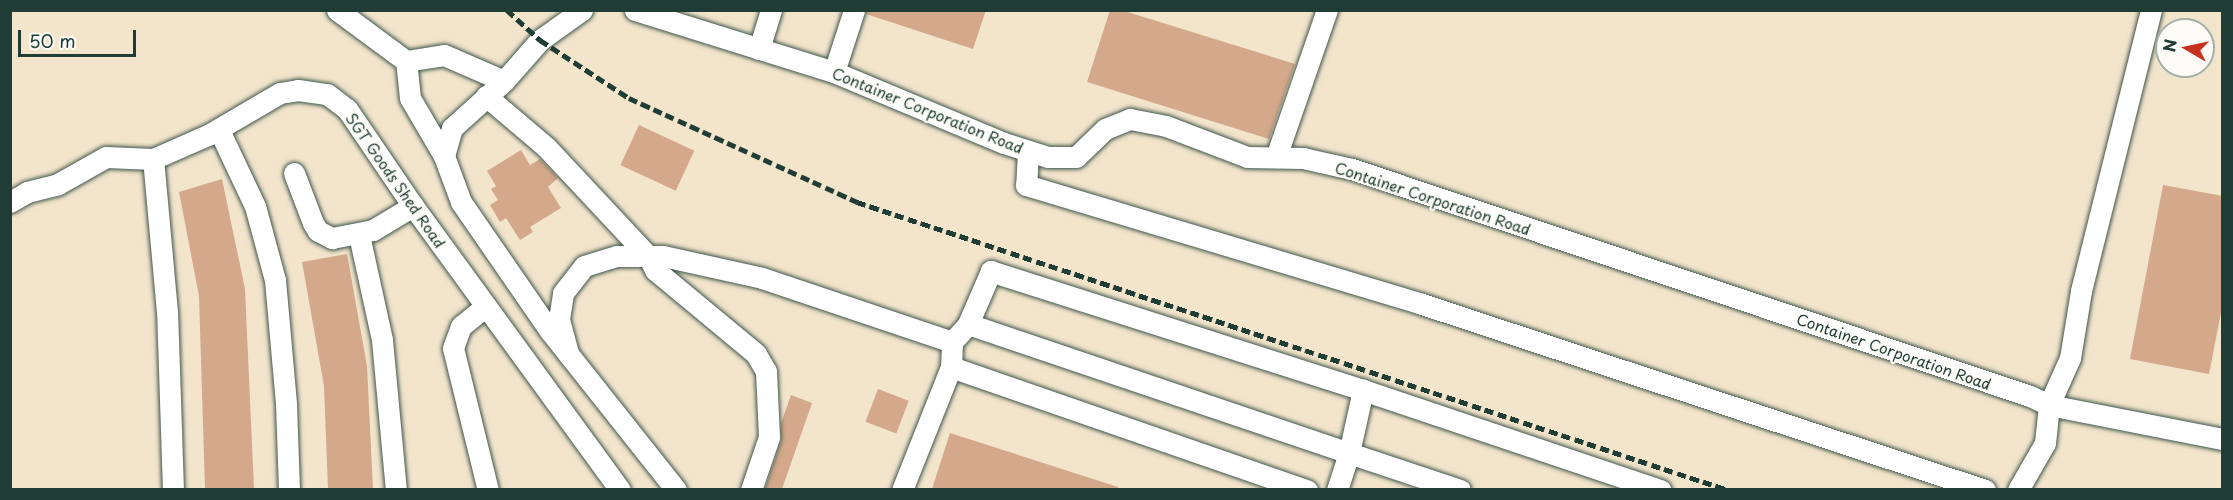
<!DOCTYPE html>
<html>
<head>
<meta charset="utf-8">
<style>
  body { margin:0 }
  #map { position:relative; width:2233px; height:500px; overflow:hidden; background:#f3e5cc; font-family:"Playpen Sans",sans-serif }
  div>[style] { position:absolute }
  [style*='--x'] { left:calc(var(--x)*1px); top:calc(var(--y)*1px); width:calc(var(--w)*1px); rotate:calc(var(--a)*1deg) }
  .building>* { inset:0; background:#d3a88b; transform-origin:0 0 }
  .roads { filter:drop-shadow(0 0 2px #3f564b) drop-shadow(0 0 2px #3f564b) }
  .minor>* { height:21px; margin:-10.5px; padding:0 10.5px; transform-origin:10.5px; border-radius:10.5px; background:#fff }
  .rail>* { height:4.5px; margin-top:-2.25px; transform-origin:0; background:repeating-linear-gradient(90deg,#1f3d34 0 9px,transparent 0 13.5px) }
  span { translate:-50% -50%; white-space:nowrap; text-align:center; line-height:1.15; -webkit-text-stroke:4.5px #fdfcf7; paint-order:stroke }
  .street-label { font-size:15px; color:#1f3d34 }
  .frame { position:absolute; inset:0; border:12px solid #1f3d34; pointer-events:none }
  .north { position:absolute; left:2155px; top:18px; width:60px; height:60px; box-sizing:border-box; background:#fdfcf7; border:2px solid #a4b0a9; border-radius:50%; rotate:279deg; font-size:16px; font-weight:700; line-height:24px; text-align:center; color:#1f3d34 }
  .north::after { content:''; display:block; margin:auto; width:21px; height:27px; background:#c8321e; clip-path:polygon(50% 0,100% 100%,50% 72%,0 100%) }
  .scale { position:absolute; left:18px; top:30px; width:118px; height:27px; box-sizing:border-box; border:3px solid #1f3d34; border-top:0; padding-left:8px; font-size:18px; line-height:21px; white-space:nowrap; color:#1f3d34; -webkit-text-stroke:4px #fdfcf7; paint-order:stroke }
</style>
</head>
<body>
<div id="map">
  <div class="building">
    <i style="clip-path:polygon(866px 10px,986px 10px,973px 49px,866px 14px)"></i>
    <i style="clip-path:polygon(1110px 10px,1121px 10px,1295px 64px,1269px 139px,1087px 82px)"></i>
    <i style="left:639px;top:125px;width:61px;height:44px;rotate:25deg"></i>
    <i style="clip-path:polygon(521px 150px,530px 165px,540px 159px,558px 178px,548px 187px,561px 208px,530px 227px,533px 232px,520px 240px,506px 218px,500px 222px,490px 205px,498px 200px,491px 189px,496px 186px,487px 171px)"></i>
    <i style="clip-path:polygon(222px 179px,245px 289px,254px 489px,205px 489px,199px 296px,179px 192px)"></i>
    <i style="clip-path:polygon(2163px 185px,2223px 196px,2223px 302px,2209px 374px,2130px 359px)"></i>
    <i style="clip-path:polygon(347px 254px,367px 366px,373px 489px,328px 489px,324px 386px,302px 262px)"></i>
    <i style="left:878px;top:389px;width:33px;height:35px;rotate:21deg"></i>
    <i style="clip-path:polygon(791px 395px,812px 403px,782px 489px,765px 489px,781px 441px,781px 423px)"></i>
    <i style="clip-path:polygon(950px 433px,1118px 487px,1118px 489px,932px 489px)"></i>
  </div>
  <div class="roads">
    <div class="minor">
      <i style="--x:337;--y:10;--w:86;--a:36.5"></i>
      <i style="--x:582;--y:10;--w:52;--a:144.5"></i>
      <i style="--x:540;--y:40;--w:55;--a:131.3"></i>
      <i style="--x:504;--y:81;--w:70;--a:137.9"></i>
      <i style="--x:452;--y:128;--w:29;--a:106"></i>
      <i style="--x:444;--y:156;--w:49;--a:69.7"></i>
      <i style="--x:461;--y:202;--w:157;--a:55.4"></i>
      <i style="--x:550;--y:331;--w:203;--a:51.6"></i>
      <i style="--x:635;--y:10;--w:208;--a:17.3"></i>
      <i style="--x:834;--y:72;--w:184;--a:22.7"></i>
      <i style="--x:1004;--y:143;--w:46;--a:17.7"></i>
      <i style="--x:1048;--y:157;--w:28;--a:0"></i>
      <i style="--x:1076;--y:157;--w:40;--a:-44"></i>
      <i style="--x:1105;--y:129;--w:27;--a:-22"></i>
      <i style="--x:1130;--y:119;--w:37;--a:11"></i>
      <i style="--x:1166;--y:126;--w:87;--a:20.9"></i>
      <i style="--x:1247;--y:157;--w:56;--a:1"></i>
      <i style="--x:1303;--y:158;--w:50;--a:12.7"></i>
      <i style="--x:1352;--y:169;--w:715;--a:18.51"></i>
      <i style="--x:2030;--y:396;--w:21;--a:25"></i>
      <i style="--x:2049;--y:405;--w:38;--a:96"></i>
      <i style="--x:2045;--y:443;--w:54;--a:119.9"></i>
      <i style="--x:2151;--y:10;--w:290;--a:104"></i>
      <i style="--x:2081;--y:291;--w:68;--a:99.3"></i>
      <i style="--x:2070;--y:358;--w:51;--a:114.1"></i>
      <i style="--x:2049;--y:405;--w:176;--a:11.1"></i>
      <i style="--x:759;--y:49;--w:41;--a:-72.9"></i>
      <i style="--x:834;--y:72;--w:65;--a:-72.1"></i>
      <i style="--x:486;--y:96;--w:80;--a:40.4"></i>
      <i style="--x:547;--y:148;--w:148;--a:46.9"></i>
      <i style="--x:648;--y:256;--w:16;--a:63"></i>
      <i style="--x:655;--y:270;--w:131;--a:39.7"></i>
      <i style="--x:756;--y:354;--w:20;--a:60"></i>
      <i style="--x:766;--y:371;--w:66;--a:87.4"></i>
      <i style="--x:769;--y:437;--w:56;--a:108.8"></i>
      <i style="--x:219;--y:130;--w:84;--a:64.7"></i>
      <i style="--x:255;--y:206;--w:77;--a:74.9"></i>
      <i style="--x:275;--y:280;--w:124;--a:84.9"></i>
      <i style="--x:286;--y:404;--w:86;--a:88"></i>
      <i style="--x:1028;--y:151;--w:34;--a:93"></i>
      <i style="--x:1026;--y:185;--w:413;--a:16.7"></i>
      <i style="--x:1422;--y:304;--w:593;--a:18.28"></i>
      <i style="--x:444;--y:156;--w:67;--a:-120.4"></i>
      <i style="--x:410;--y:98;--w:37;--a:-96"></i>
      <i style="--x:406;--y:61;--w:38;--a:-9"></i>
      <i style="--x:444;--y:55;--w:65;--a:23.4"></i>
      <i style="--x:1276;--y:157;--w:156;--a:-70.9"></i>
      <i style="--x:294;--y:173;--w:53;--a:69.2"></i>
      <i style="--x:313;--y:223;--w:9;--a:58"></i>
      <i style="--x:318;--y:231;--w:16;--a:27"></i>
      <i style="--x:332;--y:238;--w:42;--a:-11"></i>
      <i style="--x:373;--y:230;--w:47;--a:-31"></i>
      <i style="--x:10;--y:202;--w:20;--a:-30"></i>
      <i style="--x:27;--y:192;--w:32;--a:-14"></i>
      <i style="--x:58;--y:184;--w:55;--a:-29.4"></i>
      <i style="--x:106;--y:157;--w:47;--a:2.4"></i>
      <i style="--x:359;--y:235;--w:107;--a:77.6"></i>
      <i style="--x:382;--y:340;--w:151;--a:84.7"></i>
      <i style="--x:486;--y:306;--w:32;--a:141"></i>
      <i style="--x:461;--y:326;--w:23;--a:110"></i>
      <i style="--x:453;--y:348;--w:146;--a:76.2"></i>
      <i style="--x:952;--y:342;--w:24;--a:-48"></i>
      <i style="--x:968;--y:324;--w:402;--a:18.7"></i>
      <i style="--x:1349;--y:453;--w:65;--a:-77.5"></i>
      <i style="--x:1363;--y:390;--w:391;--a:-162.3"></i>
      <i style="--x:991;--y:271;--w:58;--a:113.5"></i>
      <i style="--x:568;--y:353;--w:35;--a:-105"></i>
      <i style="--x:559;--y:319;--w:26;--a:-81"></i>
      <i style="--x:563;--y:293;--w:34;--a:-52"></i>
      <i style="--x:584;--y:266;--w:34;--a:-17"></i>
      <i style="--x:617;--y:256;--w:46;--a:0"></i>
      <i style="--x:663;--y:256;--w:101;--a:12.5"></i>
      <i style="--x:762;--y:278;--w:200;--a:18.6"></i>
      <i style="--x:952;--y:342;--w:25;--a:92"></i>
      <i style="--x:951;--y:367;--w:132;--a:111.7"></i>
      <i style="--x:951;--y:367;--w:377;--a:19.1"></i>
      <i style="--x:1363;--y:390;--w:314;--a:18.6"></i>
      <i style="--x:173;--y:490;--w:178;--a:-91.9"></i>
      <i style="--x:167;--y:312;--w:154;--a:-95.2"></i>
      <i style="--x:153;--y:159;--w:60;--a:-23.6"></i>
      <i style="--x:208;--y:135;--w:83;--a:-30.3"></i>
      <i style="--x:280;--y:93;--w:18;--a:-9"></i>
      <i style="--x:298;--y:90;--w:29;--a:8"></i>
      <i style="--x:327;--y:94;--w:25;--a:37"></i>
      <i style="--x:347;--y:109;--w:117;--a:55.8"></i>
      <i style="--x:413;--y:206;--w:351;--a:53.9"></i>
      <i style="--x:1337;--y:490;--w:39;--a:-72"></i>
      <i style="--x:1349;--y:453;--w:117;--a:18.4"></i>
    </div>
  </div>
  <div class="rail">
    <i style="--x:507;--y:10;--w:45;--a:42.3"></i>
    <i style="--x:540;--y:40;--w:106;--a:33.1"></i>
    <i style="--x:629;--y:98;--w:251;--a:24.5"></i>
    <i style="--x:857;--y:202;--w:917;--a:18.3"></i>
  </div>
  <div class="street-label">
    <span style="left:928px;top:110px;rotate:22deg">Container Corporation Road</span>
    <span style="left:396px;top:180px;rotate:55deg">SGT Goods Shed Road</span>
    <span style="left:1433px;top:198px;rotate:18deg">Container Corporation Road</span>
    <span style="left:1894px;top:351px;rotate:19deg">Container Corporation Road</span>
  </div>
  <div class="frame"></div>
  <div class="north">N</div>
  <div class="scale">50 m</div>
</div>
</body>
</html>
